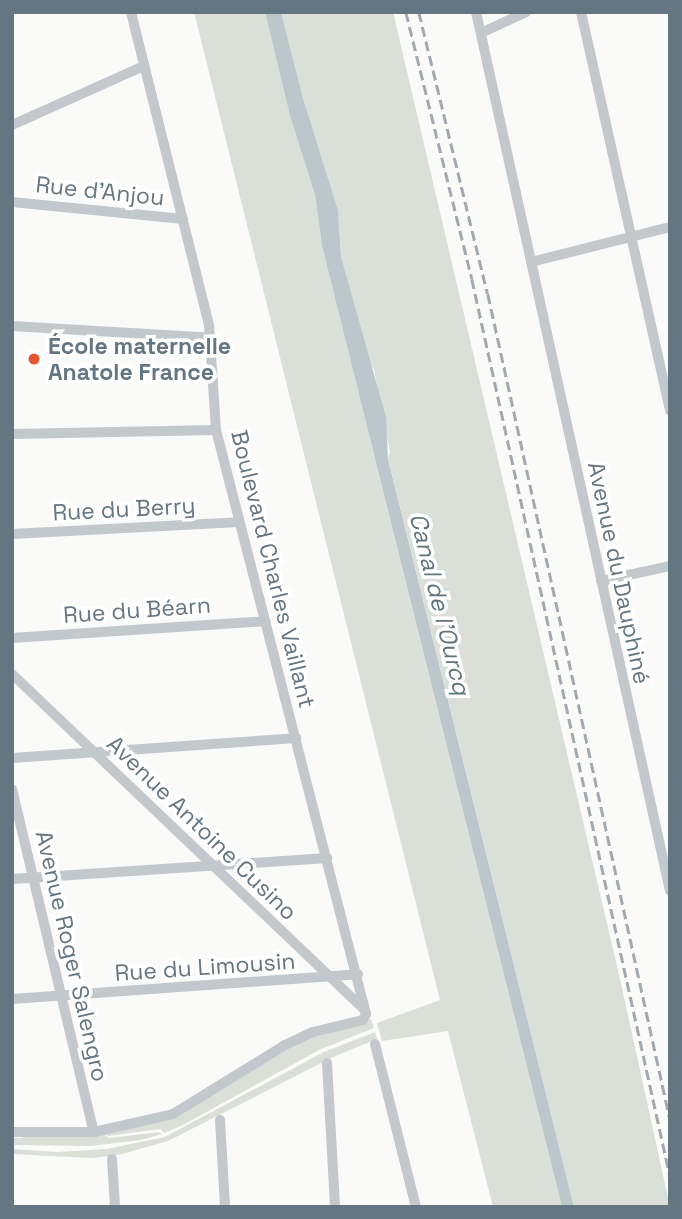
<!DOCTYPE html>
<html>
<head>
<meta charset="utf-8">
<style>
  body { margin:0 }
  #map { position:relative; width:682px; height:1219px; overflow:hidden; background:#fafaf8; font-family:"Space Grotesk",sans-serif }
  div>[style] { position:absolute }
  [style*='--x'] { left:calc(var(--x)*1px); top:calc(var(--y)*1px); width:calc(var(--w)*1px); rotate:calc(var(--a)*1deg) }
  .green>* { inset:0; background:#dadfd7 }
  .water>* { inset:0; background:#bbc7cb }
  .minor>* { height:10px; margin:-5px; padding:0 5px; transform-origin:5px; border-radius:5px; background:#c3c8cc }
  .rail>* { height:2.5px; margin-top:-1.25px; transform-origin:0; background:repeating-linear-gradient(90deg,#a2aab0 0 10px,transparent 0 15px) }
  .dots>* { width:19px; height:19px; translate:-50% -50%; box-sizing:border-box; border:4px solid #fff; border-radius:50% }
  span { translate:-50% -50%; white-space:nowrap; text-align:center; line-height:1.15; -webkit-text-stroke:7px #fff; paint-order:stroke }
  .street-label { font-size:23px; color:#657683 }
  .poi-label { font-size:23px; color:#657683; font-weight:700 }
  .left { translate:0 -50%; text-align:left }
  .water-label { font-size:24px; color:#60757c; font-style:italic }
  .frame { position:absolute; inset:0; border:14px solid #657683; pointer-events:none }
</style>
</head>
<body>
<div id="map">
  <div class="green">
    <i style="clip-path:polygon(194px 12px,265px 12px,290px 116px,315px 195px,322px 246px,562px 1207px,493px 1207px,448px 1031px,382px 1041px,377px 1023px,440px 1000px)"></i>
    <i style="clip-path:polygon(281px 12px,393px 12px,620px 979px,670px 1207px,574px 1207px,388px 458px,390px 452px,374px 369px,368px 360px,341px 257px,338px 210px,303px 98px)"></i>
    <i style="clip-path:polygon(371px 1019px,374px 1028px,321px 1049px,181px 1126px,164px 1133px,160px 1129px,108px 1136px,105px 1133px,177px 1117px,289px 1048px,314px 1036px)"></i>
    <i style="clip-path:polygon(375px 1032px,377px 1039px,333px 1057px,168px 1141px,118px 1155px,92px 1158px,12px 1154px,12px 1149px,57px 1152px,107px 1149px,165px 1137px,324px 1052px)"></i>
    <i style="clip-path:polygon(160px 1132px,162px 1134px,141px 1140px,90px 1146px,12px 1145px,12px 1138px,23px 1138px,23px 1135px,102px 1133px,109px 1138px)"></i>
  </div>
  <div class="water">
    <i style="clip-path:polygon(265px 12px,281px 12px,303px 98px,338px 210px,341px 257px,386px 417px,388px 459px,574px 1207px,562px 1207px,322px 246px,315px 195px,290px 116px)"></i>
  </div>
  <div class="minor">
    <i style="--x:476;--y:12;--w:900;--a:77.55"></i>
    <i style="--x:581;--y:12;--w:409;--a:77.4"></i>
    <i style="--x:481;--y:33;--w:50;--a:-25"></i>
    <i style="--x:12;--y:125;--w:145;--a:-24.1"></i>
    <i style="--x:12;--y:202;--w:172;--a:5.7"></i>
    <i style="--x:531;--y:262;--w:143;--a:-14.1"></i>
    <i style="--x:12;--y:326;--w:200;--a:3.4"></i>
    <i style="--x:12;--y:434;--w:204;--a:-1.1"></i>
    <i style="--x:12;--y:534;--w:227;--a:-3"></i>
    <i style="--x:601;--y:581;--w:71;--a:-12.3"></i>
    <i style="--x:12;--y:638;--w:254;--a:-3.8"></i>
    <i style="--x:12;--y:674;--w:487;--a:43.6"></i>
    <i style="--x:12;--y:758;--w:285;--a:-4"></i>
    <i style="--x:12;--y:789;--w:353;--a:76.6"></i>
    <i style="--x:12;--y:879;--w:316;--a:-3.8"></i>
    <i style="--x:12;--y:999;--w:347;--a:-4.1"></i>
    <i style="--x:375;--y:1044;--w:168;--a:75.9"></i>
    <i style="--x:327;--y:1063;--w:144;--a:86.8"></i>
    <i style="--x:220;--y:1120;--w:87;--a:86.7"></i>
    <i style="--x:12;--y:1132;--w:82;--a:0"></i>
    <i style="--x:94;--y:1132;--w:81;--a:-12.8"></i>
    <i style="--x:173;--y:1114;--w:132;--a:-31.6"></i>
    <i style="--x:285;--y:1045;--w:31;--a:-25"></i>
    <i style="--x:313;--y:1032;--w:51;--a:-13.5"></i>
    <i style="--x:363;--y:1020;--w:7;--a:-63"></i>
    <i style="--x:366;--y:1014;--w:603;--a:-104.4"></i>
    <i style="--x:216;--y:430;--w:105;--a:-93.8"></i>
    <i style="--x:209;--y:325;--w:323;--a:-104"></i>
    <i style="--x:112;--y:1159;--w:48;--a:86.4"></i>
  </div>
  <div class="rail">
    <i style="--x:406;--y:12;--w:275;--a:76.1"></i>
    <i style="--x:472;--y:279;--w:919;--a:77.55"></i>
    <i style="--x:419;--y:12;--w:290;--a:76.3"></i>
    <i style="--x:488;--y:294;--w:845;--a:77.56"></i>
  </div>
  <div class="dots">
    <i style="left:34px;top:359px;background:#e4572e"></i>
  </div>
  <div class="street-label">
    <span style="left:100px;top:191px;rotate:6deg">Rue d'Anjou</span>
    <span style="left:124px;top:509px;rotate:-3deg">Rue du Berry</span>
    <span style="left:273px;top:569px;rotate:76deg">Boulevard Charles Vaillant</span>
    <span style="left:619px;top:573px;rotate:78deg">Avenue du Dauphiné</span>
    <span style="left:137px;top:610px;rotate:-4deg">Rue du Béarn</span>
    <span style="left:202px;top:828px;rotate:44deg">Avenue Antoine Cusino</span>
    <span style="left:72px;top:956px;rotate:77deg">Avenue Roger Salengro</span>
    <span style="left:205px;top:967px;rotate:-4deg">Rue du Limousin</span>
  </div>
  <div class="poi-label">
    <span class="left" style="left:48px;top:359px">École maternelle<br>Anatole France</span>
  </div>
  <div class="water-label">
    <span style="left:440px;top:604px;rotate:76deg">Canal de l'Ourcq</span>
  </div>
  <div class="frame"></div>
</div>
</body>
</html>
